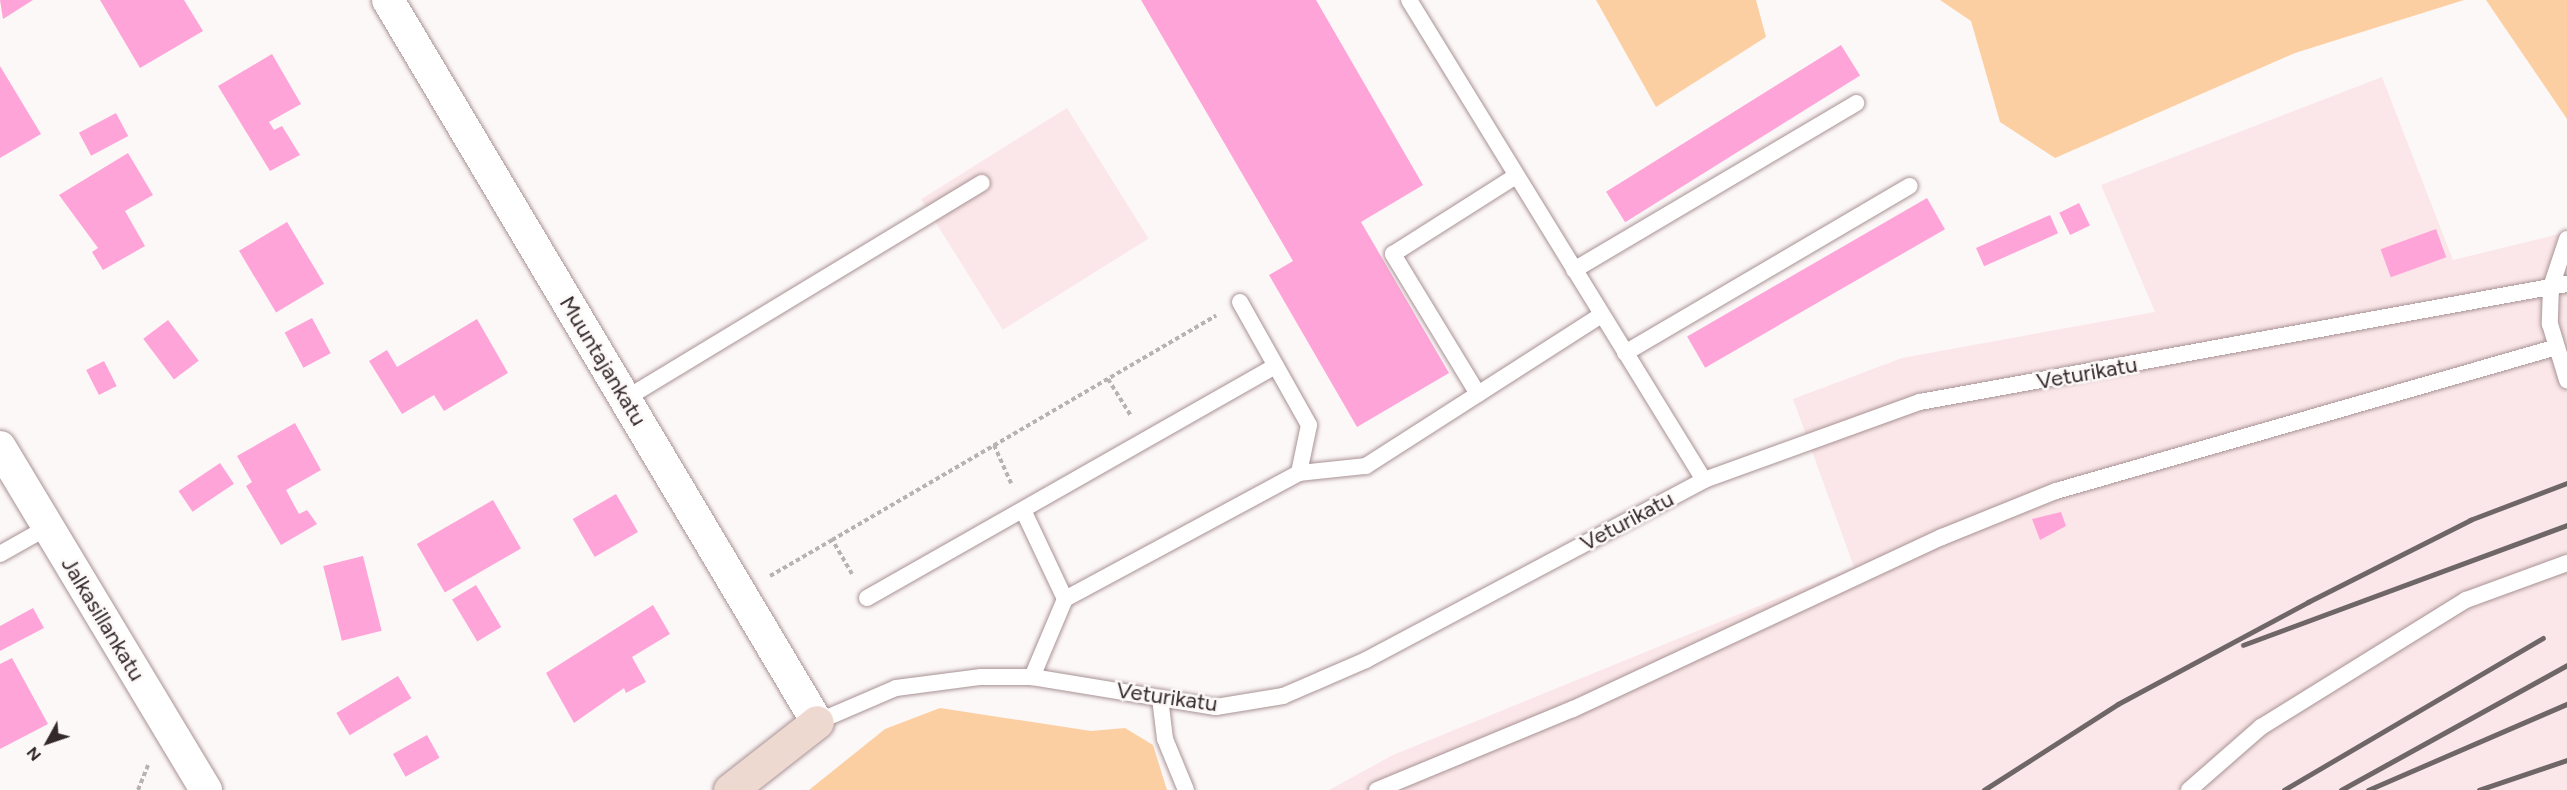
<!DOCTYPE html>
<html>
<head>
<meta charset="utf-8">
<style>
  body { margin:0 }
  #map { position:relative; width:2567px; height:790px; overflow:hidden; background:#fdf8f8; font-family:Figtree,sans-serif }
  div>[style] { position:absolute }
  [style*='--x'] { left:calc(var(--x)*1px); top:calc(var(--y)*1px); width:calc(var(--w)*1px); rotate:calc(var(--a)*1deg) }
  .built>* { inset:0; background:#fbe7e9; transform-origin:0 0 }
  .green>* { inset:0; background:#fccfa2 }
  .building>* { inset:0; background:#fea4d8; transform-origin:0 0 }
  .path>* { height:4px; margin-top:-2px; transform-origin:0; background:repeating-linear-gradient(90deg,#b9b2b3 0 4.5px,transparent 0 7.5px) }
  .roads { filter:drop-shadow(0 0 2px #a89294) drop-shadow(0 0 2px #a89294) }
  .lane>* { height:16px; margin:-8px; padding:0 8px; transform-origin:8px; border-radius:8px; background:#fff }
  .street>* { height:32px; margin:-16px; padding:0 16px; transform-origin:16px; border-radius:16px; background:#fff }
  .secondary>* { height:33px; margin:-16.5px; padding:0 16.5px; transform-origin:16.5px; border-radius:16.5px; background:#eed9d1 }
  .rail>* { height:4.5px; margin:-2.25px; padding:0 2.25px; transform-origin:2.25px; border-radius:2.25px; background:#6f6667 }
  span { translate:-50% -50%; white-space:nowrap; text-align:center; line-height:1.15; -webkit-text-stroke:5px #fdf8f8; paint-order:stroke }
  .street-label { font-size:22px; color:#33292a }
  .north { position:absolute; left:18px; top:712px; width:60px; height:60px; -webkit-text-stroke:4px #fdf8f8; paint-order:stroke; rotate:230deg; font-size:16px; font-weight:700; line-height:24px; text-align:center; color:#33292a }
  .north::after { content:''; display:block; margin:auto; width:21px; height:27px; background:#33292a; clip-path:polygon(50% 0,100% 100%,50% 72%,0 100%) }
</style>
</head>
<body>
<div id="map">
  <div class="built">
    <i style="clip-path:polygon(2382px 77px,2453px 260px,2567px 232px,2567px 790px,1329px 790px,1393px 755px,1854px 567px,1793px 399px,1902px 358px,2155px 312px,2101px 185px)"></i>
    <i style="left:1067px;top:108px;width:154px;height:172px;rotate:58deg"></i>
  </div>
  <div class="green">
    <i style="clip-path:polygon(1596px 0,1756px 0,1766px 37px,1656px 107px)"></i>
    <i style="clip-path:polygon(1940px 0,2464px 0,2295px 53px,2055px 158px,2000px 122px,1971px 21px)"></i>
    <i style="clip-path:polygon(2486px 0,2567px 0,2567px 119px)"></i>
    <i style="clip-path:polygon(940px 708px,1091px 731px,1125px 728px,1153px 745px,1167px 790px,809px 790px,885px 729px)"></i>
  </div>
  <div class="building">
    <i style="clip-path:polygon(0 0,33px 0,3px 19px)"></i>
    <i style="clip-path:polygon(100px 0,184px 0,203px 31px,140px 68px)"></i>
    <i style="clip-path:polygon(1141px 0,1316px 0,1423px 185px,1361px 222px,1449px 373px,1357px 427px,1269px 275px,1293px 261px)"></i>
    <i style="left:1841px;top:45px;width:36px;height:277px;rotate:58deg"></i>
    <i style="clip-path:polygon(272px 54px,301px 104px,269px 122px,274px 130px,282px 126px,300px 155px,270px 171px,218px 86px)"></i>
    <i style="clip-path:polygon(0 66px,41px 134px,0 158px)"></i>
    <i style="left:116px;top:113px;width:26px;height:42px;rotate:62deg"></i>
    <i style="clip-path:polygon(128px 153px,153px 195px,125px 211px,145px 246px,103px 270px,92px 252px,98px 248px,59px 195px)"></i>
    <i style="left:1927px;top:198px;width:36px;height:277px;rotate:60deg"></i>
    <i style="left:2079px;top:203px;width:25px;height:22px;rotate:64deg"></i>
    <i style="left:2050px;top:215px;width:20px;height:81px;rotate:66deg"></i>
    <i style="left:287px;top:222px;width:72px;height:56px;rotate:59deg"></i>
    <i style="left:2436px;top:229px;width:30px;height:59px;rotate:70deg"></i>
    <i style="left:312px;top:318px;width:40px;height:31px;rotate:62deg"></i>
    <i style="clip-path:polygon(477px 319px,508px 373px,444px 411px,434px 395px,402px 414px,369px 361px,387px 350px,397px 367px)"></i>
    <i style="left:168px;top:320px;width:51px;height:31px;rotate:53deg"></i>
    <i style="left:104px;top:361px;width:28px;height:20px;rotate:63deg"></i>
    <i style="clip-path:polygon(295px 423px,321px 470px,286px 490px,299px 514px,307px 510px,317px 524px,281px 545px,246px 486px,252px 482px,237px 456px)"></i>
    <i style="left:220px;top:463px;width:25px;height:50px;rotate:56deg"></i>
    <i style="left:616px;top:494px;width:44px;height:50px;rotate:60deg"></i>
    <i style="left:493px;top:500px;width:56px;height:88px;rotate:60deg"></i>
    <i style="clip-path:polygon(2061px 512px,2066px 526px,2040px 540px,2032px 519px)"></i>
    <i style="left:363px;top:556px;width:77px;height:41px;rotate:76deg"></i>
    <i style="left:476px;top:585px;width:49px;height:28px;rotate:59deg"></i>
    <i style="clip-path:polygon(653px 605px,670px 634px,632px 657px,646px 682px,626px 693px,624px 688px,574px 723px,546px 673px)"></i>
    <i style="clip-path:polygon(33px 608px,44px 628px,0 651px,0 626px)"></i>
    <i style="clip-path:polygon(12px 658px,48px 724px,0 749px,0 664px)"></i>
    <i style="left:398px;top:676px;width:26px;height:72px;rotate:59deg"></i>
    <i style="left:427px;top:735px;width:26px;height:39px;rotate:61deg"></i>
  </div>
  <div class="path">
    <i style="--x:1108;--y:379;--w:44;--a:58.1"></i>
    <i style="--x:994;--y:445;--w:42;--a:65.9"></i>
    <i style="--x:852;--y:574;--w:39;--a:-120"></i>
    <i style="--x:832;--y:540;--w:445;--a:-30.3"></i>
    <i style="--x:770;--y:576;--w:72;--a:-30.1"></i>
    <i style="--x:138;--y:790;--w:27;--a:-68"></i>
  </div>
  <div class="roads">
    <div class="lane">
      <i style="--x:1409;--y:0;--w:563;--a:58.43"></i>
      <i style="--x:2567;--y:239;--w:51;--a:108.4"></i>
      <i style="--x:2551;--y:287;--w:37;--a:92"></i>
      <i style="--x:2550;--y:324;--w:59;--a:73.1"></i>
      <i style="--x:1574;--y:270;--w:328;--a:-30.6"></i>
      <i style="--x:1240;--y:302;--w:141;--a:60.7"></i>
      <i style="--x:1309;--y:425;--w:49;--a:101.8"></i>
      <i style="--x:1625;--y:353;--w:330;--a:-30.4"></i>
      <i style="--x:1478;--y:394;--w:164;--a:-121.3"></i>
      <i style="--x:1393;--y:254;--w:146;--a:-32.4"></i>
      <i style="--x:625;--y:399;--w:417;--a:-31.2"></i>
      <i style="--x:1023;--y:510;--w:98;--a:64.7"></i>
      <i style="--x:1065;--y:599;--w:85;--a:112.9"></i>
      <i style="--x:0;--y:554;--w:55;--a:-29.4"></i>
      <i style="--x:867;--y:598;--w:470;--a:-29.6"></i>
      <i style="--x:1065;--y:599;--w:266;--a:-28.3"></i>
      <i style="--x:1299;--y:473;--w:67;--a:-6"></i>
      <i style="--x:1366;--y:466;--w:279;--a:-32.7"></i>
      <i style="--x:1160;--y:698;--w:41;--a:83"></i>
      <i style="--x:1165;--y:739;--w:55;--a:67.6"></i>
      <i style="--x:817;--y:722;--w:86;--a:-23.3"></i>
      <i style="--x:896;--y:688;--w:86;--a:-7.4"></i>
      <i style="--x:981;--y:677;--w:51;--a:0"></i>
      <i style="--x:1032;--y:677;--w:186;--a:9.3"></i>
      <i style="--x:1216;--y:707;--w:68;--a:-9.3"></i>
      <i style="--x:1283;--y:696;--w:90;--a:-23.4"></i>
      <i style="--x:1366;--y:660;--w:383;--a:-28"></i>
      <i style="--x:1704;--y:480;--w:230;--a:-19.9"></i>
      <i style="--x:1920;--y:402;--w:658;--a:-10.34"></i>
      <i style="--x:1377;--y:790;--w:212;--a:-22.5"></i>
      <i style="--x:1573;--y:709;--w:407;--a:-25"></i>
      <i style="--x:1942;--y:537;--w:123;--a:-22"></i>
      <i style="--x:2056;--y:491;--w:521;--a:-16.04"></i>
      <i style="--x:2189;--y:790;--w:96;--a:-41.2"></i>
      <i style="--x:2261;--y:727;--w:241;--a:-31.8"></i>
      <i style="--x:2466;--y:600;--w:108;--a:-20.1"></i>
    </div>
    <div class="street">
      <i style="--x:388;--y:0;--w:840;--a:59.28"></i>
      <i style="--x:0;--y:447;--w:400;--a:59"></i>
    </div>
    <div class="secondary">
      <i style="--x:730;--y:790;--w:110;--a:-38"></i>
    </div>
  </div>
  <div class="rail">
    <i style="--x:2243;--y:645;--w:346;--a:-20.3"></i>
    <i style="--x:1984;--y:790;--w:159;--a:-32.7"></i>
    <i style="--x:2118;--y:704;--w:216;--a:-28.2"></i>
    <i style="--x:2308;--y:602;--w:182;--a:-26.8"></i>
    <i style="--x:2470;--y:520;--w:104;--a:-20.9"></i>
    <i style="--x:2284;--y:790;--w:300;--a:-30.4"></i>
    <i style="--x:2341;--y:790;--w:258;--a:-28.9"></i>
    <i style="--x:2368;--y:790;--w:217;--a:-23.4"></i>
    <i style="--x:2479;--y:790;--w:93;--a:-18.8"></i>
  </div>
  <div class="street-label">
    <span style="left:603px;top:361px;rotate:59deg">Muuntajankatu</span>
    <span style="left:2087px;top:373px;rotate:-10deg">Veturikatu</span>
    <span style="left:1627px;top:521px;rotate:-28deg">Veturikatu</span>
    <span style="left:103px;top:619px;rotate:59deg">Jalkasillankatu</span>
    <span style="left:1167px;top:697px;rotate:8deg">Veturikatu</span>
  </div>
  <div class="north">N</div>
</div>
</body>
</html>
